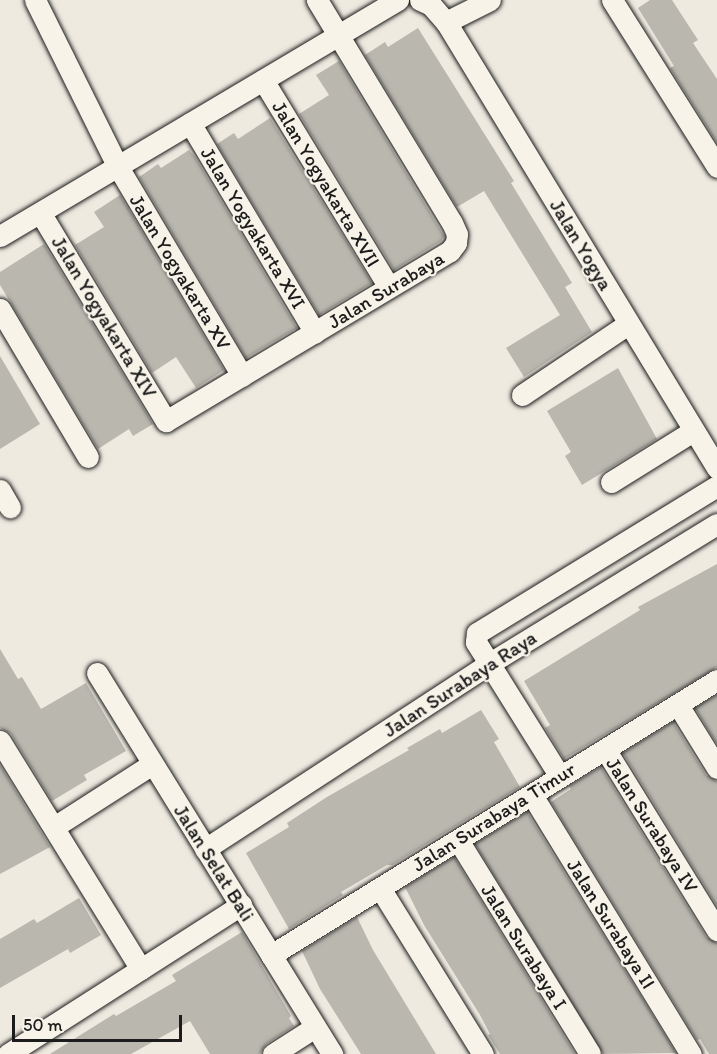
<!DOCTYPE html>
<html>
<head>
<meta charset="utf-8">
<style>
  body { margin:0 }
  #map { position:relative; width:717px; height:1054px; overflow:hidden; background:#eeeae0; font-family:Itim,sans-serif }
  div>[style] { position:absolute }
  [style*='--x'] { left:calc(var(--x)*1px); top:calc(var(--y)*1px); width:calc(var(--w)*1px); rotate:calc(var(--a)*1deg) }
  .building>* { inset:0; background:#bab7af }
  .roads { filter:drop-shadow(0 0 2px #1c1c1c) drop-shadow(0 0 2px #1c1c1c) }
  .street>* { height:21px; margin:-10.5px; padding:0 10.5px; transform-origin:10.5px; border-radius:10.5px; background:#f7f3e8 }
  span { translate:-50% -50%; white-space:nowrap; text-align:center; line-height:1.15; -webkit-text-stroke:4.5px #f7f3e8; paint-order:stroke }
  .street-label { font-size:20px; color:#1c1c1c }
  .scale { position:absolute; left:12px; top:1015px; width:170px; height:27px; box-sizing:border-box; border:3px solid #1c1c1c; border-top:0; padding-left:8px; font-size:18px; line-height:21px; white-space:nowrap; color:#1c1c1c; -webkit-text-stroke:4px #f7f3e8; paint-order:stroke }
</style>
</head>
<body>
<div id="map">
  <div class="building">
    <i style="clip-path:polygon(650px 0,672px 0,698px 40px,693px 43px,717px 79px,717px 143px,670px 68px,674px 66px,638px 8px)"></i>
    <i style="clip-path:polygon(418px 28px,514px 181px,511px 183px,572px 283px,565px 287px,592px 332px,524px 377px,506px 348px,560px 315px,484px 191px,457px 207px,365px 55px,385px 42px,388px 47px)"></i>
    <i style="clip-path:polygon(339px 61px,444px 236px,441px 241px,394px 270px,299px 114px,329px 95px,316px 75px)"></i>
    <i style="clip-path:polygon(270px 118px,372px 283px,319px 315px,217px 144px,234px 133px,238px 139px)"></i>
    <i style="clip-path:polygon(189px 150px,195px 157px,297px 328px,246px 358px,139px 177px,158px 164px,161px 168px)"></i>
    <i style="clip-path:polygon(120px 195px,224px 370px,196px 388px,176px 357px,152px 373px,75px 245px,104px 227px,94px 212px)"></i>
    <i style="clip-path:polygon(44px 244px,153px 424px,133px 436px,129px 429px,98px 449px,0 285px,0 272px)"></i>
    <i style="clip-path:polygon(0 356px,40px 424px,0 449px)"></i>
    <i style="clip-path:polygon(618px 368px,657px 439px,582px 485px,565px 456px,571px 452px,547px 411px)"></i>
    <i style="clip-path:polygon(717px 564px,717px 667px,564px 759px,545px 728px,550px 725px,524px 681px,640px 610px,638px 607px)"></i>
    <i style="clip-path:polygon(0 649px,18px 679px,22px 677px,41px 709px,86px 683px,126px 751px,84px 775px,87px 780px,52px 801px,11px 734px,0 728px)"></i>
    <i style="clip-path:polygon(717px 695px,717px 744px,695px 708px)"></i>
    <i style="clip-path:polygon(481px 710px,499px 739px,494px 742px,520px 787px,392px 865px,387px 865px,341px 892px,343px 895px,289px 929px,246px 853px,289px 827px,287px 823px,327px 797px,409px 750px,407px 748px,440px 729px,442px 733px)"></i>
    <i style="clip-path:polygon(673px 722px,706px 775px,717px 781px,717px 906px,623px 753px)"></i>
    <i style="clip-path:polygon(0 765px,50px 847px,0 874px)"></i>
    <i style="clip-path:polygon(601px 767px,706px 937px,717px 943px,717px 1054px,709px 1054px,700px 1039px,697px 1040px,551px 802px,571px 789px,569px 786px)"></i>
    <i style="clip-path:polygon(527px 812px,676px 1053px,603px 1054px,475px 844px)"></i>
    <i style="clip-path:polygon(454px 857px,575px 1054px,500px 1054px,488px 1035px,490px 1034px,480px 1015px,424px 925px,405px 887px)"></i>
    <i style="clip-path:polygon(79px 898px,101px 935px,70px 953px,68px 949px,0 988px,0 939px,34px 919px,37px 923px)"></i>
    <i style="clip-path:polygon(357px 917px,373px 950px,436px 1054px,361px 1054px,320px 989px,302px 951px)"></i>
    <i style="clip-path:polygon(242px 932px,291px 1016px,289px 1018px,294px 1026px,266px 1044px,260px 1054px,210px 1054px,190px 1021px,131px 1054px,50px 1054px,114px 1014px,116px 1016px,176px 981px,172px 975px)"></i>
  </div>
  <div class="roads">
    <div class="street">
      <i style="--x:35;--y:0;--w:186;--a:63.6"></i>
      <i style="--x:118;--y:167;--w:243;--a:59.3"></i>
      <i style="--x:420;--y:0;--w:12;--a:24"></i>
      <i style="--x:431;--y:5;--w:23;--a:49"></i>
      <i style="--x:446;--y:22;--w:522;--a:58.72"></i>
      <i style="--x:612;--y:0;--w:197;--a:57.8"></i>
      <i style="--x:446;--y:22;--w:49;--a:-26.6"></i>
      <i style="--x:263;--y:80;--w:242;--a:58.7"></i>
      <i style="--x:190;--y:123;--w:244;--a:59.2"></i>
      <i style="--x:41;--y:214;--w:242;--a:58.9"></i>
      <i style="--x:166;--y:421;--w:331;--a:-30.9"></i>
      <i style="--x:450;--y:251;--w:10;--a:-53"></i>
      <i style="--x:456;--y:243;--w:9;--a:-84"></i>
      <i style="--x:457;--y:234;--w:12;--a:-114"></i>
      <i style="--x:452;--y:223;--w:261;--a:-121.2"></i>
      <i style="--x:0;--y:236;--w:463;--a:-30.7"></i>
      <i style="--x:0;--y:309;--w:172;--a:59.3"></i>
      <i style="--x:522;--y:395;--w:128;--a:-33.8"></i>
      <i style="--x:611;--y:482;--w:97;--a:-31.9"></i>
      <i style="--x:0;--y:490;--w:20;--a:60"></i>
      <i style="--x:97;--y:673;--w:448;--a:58.3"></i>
      <i style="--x:678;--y:705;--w:74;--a:58.2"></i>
      <i style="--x:0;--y:741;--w:268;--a:58.3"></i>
      <i style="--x:605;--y:749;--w:213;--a:58.3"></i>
      <i style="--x:559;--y:775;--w:157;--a:-122"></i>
      <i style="--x:476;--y:642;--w:9;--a:-84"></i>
      <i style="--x:477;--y:633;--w:281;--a:-31.5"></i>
      <i style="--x:532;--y:795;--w:304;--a:58.5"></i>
      <i style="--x:54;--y:827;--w:117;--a:-32.7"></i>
      <i style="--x:458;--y:840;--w:251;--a:58.3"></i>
      <i style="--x:205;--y:849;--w:340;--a:-33.1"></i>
      <i style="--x:490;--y:663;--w:266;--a:-31.5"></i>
      <i style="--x:380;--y:888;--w:195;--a:58.2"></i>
      <i style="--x:271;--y:955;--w:524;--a:-31.66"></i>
      <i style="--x:8;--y:1054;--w:277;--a:-32.6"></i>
      <i style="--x:273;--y:1054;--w:50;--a:-32.7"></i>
    </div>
  </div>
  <div class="street-label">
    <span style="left:326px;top:184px;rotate:59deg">Jalan Yogyakarta XVII</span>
    <span style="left:253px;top:228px;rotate:59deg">Jalan Yogyakarta XVI</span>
    <span style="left:581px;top:245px;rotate:59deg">Jalan Yogya</span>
    <span style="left:180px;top:272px;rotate:59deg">Jalan Yogyakarta XV</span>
    <span style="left:386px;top:290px;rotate:-31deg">Jalan Surabaya</span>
    <span style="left:104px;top:317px;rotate:59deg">Jalan Yogyakarta XIV</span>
    <span style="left:460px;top:684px;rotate:-33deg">Jalan Surabaya Raya</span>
    <span style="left:494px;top:817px;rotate:-32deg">Jalan Surabaya Timur</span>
    <span style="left:652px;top:825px;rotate:58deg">Jalan Surabaya IV</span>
    <span style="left:214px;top:863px;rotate:58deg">Jalan Selat Bali</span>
    <span style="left:611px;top:924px;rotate:58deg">Jalan Surabaya II</span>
    <span style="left:524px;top:947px;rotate:58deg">Jalan Surabaya I</span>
  </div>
  <div class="scale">50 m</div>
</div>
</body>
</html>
